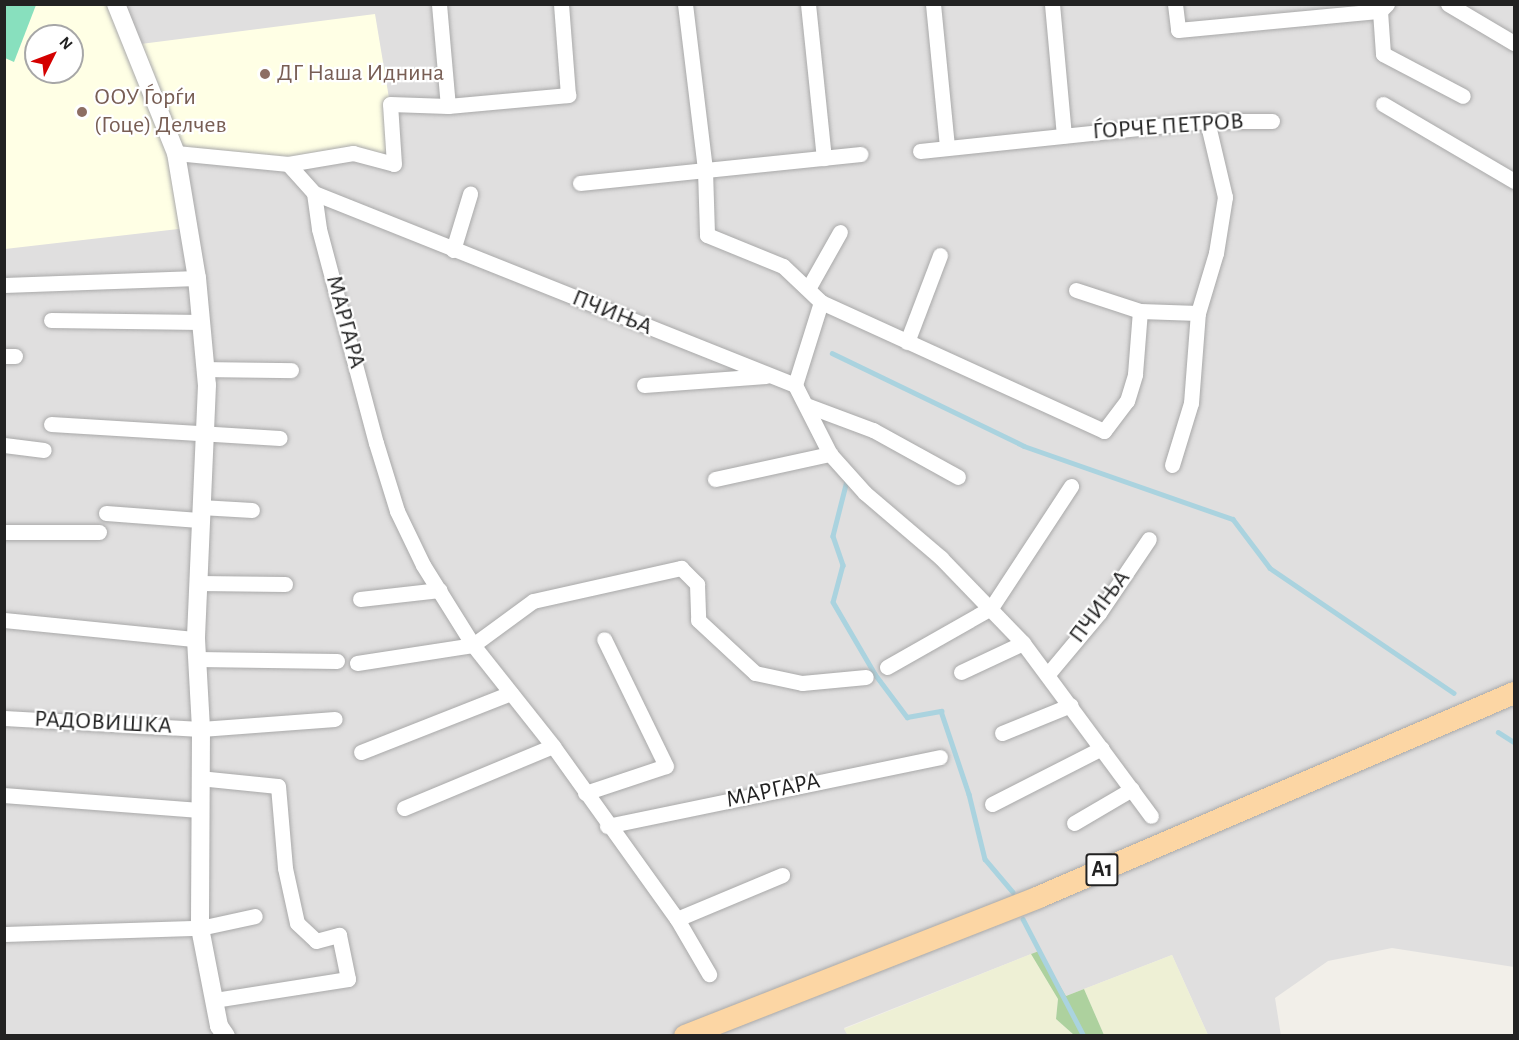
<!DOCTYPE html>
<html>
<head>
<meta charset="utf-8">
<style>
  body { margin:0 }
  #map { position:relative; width:1519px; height:1040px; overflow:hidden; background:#f2efe9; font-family:"Alegreya Sans",sans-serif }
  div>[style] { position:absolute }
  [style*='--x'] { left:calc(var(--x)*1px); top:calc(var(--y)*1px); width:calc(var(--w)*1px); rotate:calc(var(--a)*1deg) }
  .residential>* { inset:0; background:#e0dfdf }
  .education>* { inset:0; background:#ffffe5 }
  .farmland>* { inset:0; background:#eef0d5 }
  .forest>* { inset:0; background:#add19e }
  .pitch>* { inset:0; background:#88e0be }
  .stream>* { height:4.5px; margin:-2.25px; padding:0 2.25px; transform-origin:2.25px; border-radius:2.25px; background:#aad3df }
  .roads { filter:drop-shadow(0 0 2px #a9a9a9) drop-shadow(0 0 2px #a9a9a9) }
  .minor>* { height:15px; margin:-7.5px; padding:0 7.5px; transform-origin:7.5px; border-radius:7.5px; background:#fff }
  .tertiary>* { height:18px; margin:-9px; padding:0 9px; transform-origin:9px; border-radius:9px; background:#fff }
  .primary>* { height:22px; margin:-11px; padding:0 11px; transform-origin:11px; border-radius:11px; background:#fcd6a4 }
  .dots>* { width:16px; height:16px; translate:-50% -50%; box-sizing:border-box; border:3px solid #fff; border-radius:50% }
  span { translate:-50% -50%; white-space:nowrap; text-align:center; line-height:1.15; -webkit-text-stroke:4.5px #fff; paint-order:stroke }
  .shield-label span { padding:2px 4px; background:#fff; border:2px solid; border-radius:4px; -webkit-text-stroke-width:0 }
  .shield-label { font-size:22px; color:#222; font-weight:700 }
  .education-label { font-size:24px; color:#785e54 }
  .left { translate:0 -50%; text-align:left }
  .street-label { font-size:24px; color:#222 }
  .frame { position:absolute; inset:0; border:6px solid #222; pointer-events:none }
  .north { position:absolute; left:24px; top:24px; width:60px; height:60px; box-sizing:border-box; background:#fff; border:2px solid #a7a7a7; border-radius:50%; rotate:48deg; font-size:16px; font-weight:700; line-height:24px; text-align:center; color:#222 }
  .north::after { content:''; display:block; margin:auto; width:21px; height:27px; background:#d40000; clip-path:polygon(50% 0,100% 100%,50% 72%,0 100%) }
</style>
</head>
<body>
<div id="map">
  <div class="residential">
    <i style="clip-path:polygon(evenodd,5px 5px,1514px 5px,1514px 967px,1392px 948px,1328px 961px,1275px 998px,1281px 1036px,1208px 1035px,1172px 955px,1066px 996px,1039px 951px,844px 1028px,848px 1035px,5px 1036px,5px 5px,36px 36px,72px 36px,72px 72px,36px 72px,36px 36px)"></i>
  </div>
  <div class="education">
    <i style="clip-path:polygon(evenodd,4px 5px,116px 5px,133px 45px,375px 14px,390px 104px,394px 164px,353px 153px,288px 164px,176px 153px,187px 228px,5px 249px,4px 5px,36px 36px,72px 36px,72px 72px,36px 72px,36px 36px)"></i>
  </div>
  <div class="farmland">
    <i style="clip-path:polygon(1031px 954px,1058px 999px,1056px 1019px,1074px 1035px,848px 1036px,844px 1029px)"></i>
    <i style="clip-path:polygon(1172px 955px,1208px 1035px,1104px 1035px,1084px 989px)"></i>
  </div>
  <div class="forest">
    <i style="clip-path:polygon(1039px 951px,1066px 996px,1084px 989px,1104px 1035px,1074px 1035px,1056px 1019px,1058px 999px,1031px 954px)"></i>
  </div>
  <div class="pitch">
    <i style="clip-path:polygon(4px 5px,36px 5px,14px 62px,5px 58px)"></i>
  </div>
  <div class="stream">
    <i style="--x:832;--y:353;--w:213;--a:25.8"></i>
    <i style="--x:1024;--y:446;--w:221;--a:19.3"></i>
    <i style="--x:1233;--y:519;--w:61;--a:52.9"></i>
    <i style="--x:1270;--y:568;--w:222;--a:34.2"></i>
    <i style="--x:848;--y:477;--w:61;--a:104.3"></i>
    <i style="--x:833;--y:536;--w:31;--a:71"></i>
    <i style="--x:843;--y:565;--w:38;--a:105"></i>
    <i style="--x:833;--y:602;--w:83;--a:59.7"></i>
    <i style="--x:875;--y:674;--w:54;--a:53.3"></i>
    <i style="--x:907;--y:717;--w:35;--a:-10"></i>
    <i style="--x:941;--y:711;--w:88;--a:71.4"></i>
    <i style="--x:969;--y:794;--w:67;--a:76.2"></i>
    <i style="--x:985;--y:859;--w:43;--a:49.7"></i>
    <i style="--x:1498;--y:732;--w:19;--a:32"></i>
    <i style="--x:1023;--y:919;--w:132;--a:62.5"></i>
  </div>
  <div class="roads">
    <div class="minor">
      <i style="--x:439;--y:4;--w:102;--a:85"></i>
      <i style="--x:685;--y:4;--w:167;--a:83.1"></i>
      <i style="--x:705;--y:170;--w:65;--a:88.2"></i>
      <i style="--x:707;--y:235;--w:82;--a:22.2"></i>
      <i style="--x:783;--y:266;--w:52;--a:43.5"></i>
      <i style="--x:821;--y:302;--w:87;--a:107.4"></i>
      <i style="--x:808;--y:4;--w:155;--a:84.1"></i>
      <i style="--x:933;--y:4;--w:144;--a:84.4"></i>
      <i style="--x:1052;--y:4;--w:132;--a:84.8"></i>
      <i style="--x:1175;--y:4;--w:26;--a:83"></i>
      <i style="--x:1178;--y:30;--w:203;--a:-5.4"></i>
      <i style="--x:1380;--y:11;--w:10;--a:-45"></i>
      <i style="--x:1448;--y:4;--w:77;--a:30.6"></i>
      <i style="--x:1380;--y:11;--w:43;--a:86"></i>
      <i style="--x:1383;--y:54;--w:90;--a:27.7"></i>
      <i style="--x:1383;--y:104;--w:152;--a:30.4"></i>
      <i style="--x:920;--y:151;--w:289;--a:-6"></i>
      <i style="--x:1207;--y:121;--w:65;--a:0"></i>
      <i style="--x:176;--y:153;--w:113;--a:5.6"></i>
      <i style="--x:288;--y:164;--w:66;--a:-9.6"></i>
      <i style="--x:353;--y:153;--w:42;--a:15"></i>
      <i style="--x:394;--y:164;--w:60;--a:-93.8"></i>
      <i style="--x:390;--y:104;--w:58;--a:2"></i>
      <i style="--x:448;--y:106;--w:121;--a:-5.2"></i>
      <i style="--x:568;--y:95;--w:91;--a:-94.4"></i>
      <i style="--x:288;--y:164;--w:39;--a:48"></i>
      <i style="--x:314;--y:193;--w:36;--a:82"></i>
      <i style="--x:319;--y:229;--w:221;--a:75.1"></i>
      <i style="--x:376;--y:443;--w:71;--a:72.8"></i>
      <i style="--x:397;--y:511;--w:60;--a:64.3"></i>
      <i style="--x:423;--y:565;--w:94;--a:58"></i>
      <i style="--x:473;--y:645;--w:129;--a:51.6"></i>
      <i style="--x:553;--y:746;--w:213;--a:54.4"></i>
      <i style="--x:677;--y:919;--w:64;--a:59.8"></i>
      <i style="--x:580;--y:183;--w:282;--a:-5.9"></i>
      <i style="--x:314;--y:193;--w:518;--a:21.76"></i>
      <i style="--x:795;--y:385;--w:77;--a:63.1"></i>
      <i style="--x:830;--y:454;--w:52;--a:48.1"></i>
      <i style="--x:865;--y:493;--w:100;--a:40.5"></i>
      <i style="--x:941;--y:558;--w:118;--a:46"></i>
      <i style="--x:1023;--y:643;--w:215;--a:53.5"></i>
      <i style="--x:453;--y:250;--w:59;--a:-73.1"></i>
      <i style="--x:4;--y:285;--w:193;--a:-2.1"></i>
      <i style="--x:809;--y:287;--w:63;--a:-60.6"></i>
      <i style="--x:1076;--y:290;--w:67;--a:18.2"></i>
      <i style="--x:1140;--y:311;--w:58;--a:2"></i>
      <i style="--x:821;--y:302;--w:311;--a:24.5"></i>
      <i style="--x:1104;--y:431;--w:38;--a:-53"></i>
      <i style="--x:1127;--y:401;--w:28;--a:-73"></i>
      <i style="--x:1135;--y:374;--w:63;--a:-85.5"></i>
      <i style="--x:51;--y:320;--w:150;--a:0.8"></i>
      <i style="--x:907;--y:342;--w:93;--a:-69.2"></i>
      <i style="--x:4;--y:356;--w:11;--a:0"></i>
      <i style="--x:206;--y:369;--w:85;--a:0.7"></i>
      <i style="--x:644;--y:385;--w:122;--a:-4.2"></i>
      <i style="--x:806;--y:405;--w:72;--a:20.5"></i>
      <i style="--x:873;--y:430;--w:97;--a:28.9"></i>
      <i style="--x:51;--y:424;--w:229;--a:3.5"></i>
      <i style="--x:4;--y:445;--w:40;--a:7.1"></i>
      <i style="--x:1172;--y:465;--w:65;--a:-73"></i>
      <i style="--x:1191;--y:403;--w:90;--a:-85.6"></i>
      <i style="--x:1198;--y:313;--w:63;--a:-73.3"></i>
      <i style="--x:1216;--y:253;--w:57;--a:-80.9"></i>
      <i style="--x:1225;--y:197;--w:78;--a:-103.3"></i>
      <i style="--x:715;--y:479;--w:118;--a:-12.3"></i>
      <i style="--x:200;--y:507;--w:52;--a:3.3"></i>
      <i style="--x:106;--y:513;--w:93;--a:4.3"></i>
      <i style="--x:4;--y:532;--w:95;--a:0"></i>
      <i style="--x:198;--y:583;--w:87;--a:0.7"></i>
      <i style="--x:360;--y:599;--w:80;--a:-6.5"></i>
      <i style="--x:4;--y:620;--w:193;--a:5.7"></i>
      <i style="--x:197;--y:659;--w:140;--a:0.8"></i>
      <i style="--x:357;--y:663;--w:117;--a:-8.8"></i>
      <i style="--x:473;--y:645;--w:74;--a:-36.3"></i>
      <i style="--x:533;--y:601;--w:152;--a:-12.6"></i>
      <i style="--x:681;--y:568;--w:23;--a:45"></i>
      <i style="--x:697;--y:584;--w:36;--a:88"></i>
      <i style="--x:698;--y:620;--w:78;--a:42.9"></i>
      <i style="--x:755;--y:673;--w:48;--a:12"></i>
      <i style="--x:802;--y:683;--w:64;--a:-5.4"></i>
      <i style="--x:887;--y:667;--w:120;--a:-29.6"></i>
      <i style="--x:991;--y:608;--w:146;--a:-56.7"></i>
      <i style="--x:961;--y:672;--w:68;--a:-25.1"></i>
      <i style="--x:1048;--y:674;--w:80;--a:-50.1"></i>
      <i style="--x:1099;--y:613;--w:89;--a:-56"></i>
      <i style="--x:4;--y:718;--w:197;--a:3.2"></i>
      <i style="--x:201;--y:729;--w:134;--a:-4.3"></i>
      <i style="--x:1002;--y:733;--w:74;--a:-22.1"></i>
      <i style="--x:361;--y:752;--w:161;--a:-21.5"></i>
      <i style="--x:199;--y:778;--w:79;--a:5.8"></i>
      <i style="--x:278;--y:786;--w:82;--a:85.1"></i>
      <i style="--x:285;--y:868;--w:56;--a:77.7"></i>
      <i style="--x:297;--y:923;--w:26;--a:43"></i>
      <i style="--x:316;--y:941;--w:24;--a:-15"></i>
      <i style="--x:339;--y:935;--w:45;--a:78.4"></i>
      <i style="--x:348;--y:979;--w:136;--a:171.1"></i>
      <i style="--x:585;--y:793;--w:85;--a:-18.4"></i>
      <i style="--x:666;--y:766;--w:141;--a:-116"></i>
      <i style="--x:4;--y:795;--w:195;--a:4.4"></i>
      <i style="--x:992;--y:804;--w:123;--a:-27"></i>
      <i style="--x:404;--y:808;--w:161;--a:-22.6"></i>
      <i style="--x:1074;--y:823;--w:67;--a:-30.4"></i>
      <i style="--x:607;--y:826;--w:340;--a:-11.7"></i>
      <i style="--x:677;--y:919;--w:114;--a:-22.7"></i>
      <i style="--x:4;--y:934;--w:196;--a:-1.8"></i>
      <i style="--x:200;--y:928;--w:56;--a:-12.3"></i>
    </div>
    <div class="tertiary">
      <i style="--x:116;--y:4;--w:161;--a:68.1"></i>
      <i style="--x:176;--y:153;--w:127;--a:80.5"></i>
      <i style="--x:197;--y:278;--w:107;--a:84.7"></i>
      <i style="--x:207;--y:385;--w:254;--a:92.5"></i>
      <i style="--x:196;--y:639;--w:90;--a:86.8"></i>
      <i style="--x:201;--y:729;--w:199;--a:90.3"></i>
      <i style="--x:200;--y:928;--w:100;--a:79"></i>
      <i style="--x:219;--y:1026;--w:12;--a:55"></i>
    </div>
    <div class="primary">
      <i style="--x:685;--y:1036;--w:380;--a:-21.4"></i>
      <i style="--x:1039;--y:897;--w:517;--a:-23.24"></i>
    </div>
  </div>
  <div class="dots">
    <i style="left:265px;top:74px;background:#8d6e63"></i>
    <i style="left:82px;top:112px;background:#8d6e63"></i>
  </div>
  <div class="shield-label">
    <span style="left:1102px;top:870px">A1</span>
  </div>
  <div class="education-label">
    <span class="left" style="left:277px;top:74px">ДГ Наша Иднина</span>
    <span class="left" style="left:94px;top:112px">ООУ Ѓорѓи<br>(Гоце) Делчев</span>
  </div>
  <div class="street-label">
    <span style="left:1168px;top:127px;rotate:-4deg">ЃОРЧЕ ПЕТРОВ</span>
    <span style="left:612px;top:313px;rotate:22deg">ПЧИЊА</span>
    <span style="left:345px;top:322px;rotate:75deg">МАРГАРА</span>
    <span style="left:1100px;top:607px;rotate:-53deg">ПЧИЊА</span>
    <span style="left:103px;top:723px;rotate:3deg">РАДОВИШКА</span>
    <span style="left:773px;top:791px;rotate:-12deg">МАРГАРА</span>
  </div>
  <div class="frame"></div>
  <div class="north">N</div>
</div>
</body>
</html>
